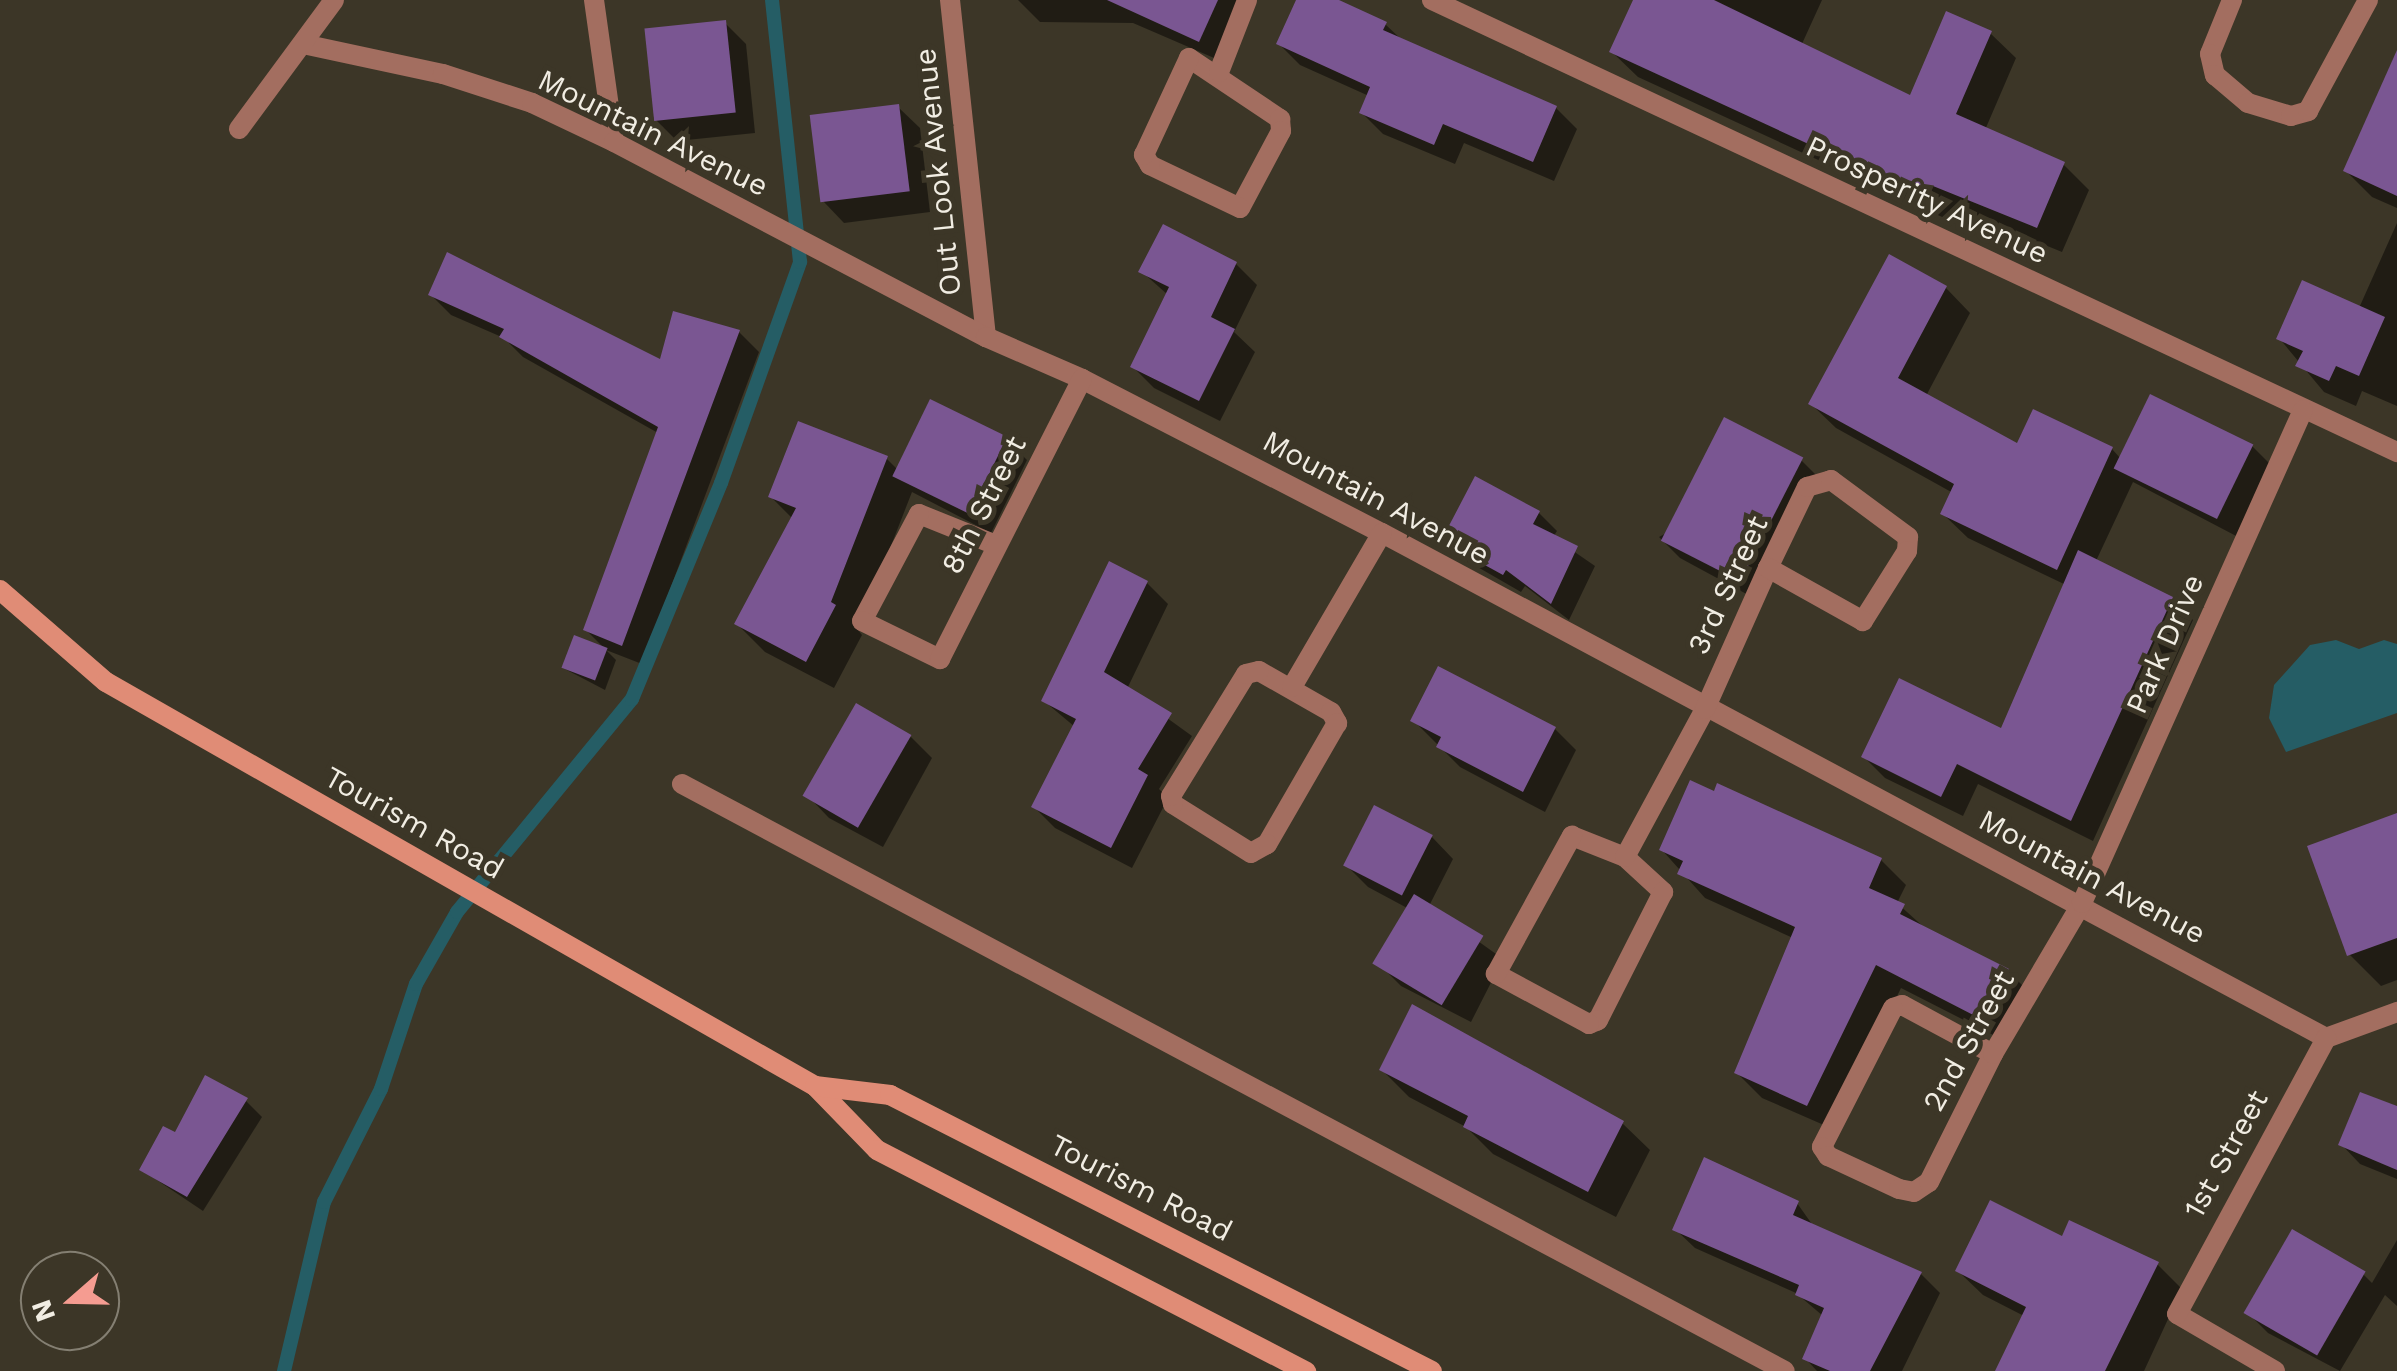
<!DOCTYPE html>
<html>
<head>
<meta charset="utf-8">
<style>
  body { margin:0 }
  #map { position:relative; width:2397px; height:1371px; overflow:hidden; background:#3c3627; font-family:"Work Sans",sans-serif }
  div>[style] { position:absolute }
  [style*='--x'] { left:calc(var(--x)*1px); top:calc(var(--y)*1px); width:calc(var(--w)*1px); rotate:calc(var(--a)*1deg) }
  .water>* { inset:0; background:#255d65 }
  .shadow>* { inset:0; background:#0007 }
  .stream>* { height:14px; margin:-7px; padding:0 7px; transform-origin:7px; border-radius:7px; background:#255d65 }
  .building>* { inset:0; background:#7a5692; transform-origin:0 0 }
  .street>* { height:20px; margin:-10px; padding:0 10px; transform-origin:10px; border-radius:10px; background:#a36e60 }
  .secondary>* { height:20px; margin:-10px; padding:0 10px; transform-origin:10px; border-radius:10px; background:#e08c76 }
  span { translate:-50% -50%; white-space:nowrap; text-align:center; line-height:1.15; -webkit-text-stroke:10px #3c3627; paint-order:stroke }
  .street-label { font-size:30px; color:#f1ede3 }
  .north { position:absolute; left:20px; top:1251px; width:100px; height:100px; box-sizing:border-box; background:#3c3627; border:2px solid #847f72; border-radius:50%; rotate:250deg; font-size:28px; font-weight:700; line-height:40px; text-align:center; color:#f1ede3 }
  .north::after { content:''; display:block; margin:auto; width:35px; height:45px; background:#f59c91; clip-path:polygon(50% 0,100% 100%,50% 72%,0 100%) }
</style>
</head>
<body>
<div id="map">
  <div class="water">
    <i style="clip-path:polygon(2336px 640px,2359px 649px,2384px 640px,2397px 644px,2397px 713px,2286px 752px,2269px 718px,2274px 685px,2310px 645px)"></i>
  </div>
  <div class="shadow">
    <i style="clip-path:polygon(1018px 0,1249px 0,1221px 61px,1133px 23px,1040px 22px)"></i>
    <i style="clip-path:polygon(1299px 0,1333px 0,1385px 24px,1403px 41px,1556px 108px,1577px 129px,1554px 181px,1464px 143px,1455px 164px,1383px 134px,1362px 113px,1369px 96px,1300px 65px,1279px 44px)"></i>
    <i style="clip-path:polygon(1636px 0,1822px 0,1801px 46px,1912px 98px,1990px 33px,2016px 58px,1985px 130px,2063px 164px,2089px 190px,2062px 252px,1959px 210px,1953px 222px,1638px 77px,1612px 52px)"></i>
    <i style="clip-path:polygon(725px 23px,746px 44px,755px 133px,677px 141px,656px 120px)"></i>
    <i style="clip-path:polygon(2397px 56px,2397px 208px,2372px 197px,2346px 171px)"></i>
    <i style="clip-path:polygon(898px 107px,920px 128px,930px 212px,844px 223px,823px 201px)"></i>
    <i style="clip-path:polygon(2397px 223px,2397px 406px,2362px 391px,2356px 406px,2324px 392px,2279px 338px,2359px 308px)"></i>
    <i style="clip-path:polygon(1890px 257px,1946px 288px,1970px 313px,1926px 396px,2018px 446px,2112px 449px,2122px 460px,2252px 446px,2273px 467px,2240px 538px,2133px 482px,2096px 561px,2172px 599px,2193px 620px,2093px 841px,1978px 784px,1963px 816px,1885px 778px,1864px 757px,2002px 731px,2066px 585px,1968px 538px,1943px 514px,1953px 493px,1836px 428px,1811px 404px)"></i>
    <i style="clip-path:polygon(1236px 264px,1257px 285px,1234px 332px,1255px 352px,1220px 421px,1154px 388px,1133px 367px,1168px 295px,1141px 271px)"></i>
    <i style="clip-path:polygon(431px 295px,662px 363px,739px 332px,759px 352px,642px 664px,606px 650px,586px 630px,658px 433px,523px 357px,504px 338px,451px 315px)"></i>
    <i style="clip-path:polygon(931px 402px,1006px 439px,1027px 460px,991px 533px,912px 492px,858px 630px,862px 635px,834px 688px,765px 652px,737px 624px,793px 519px,771px 497px,886px 458px,898px 470px)"></i>
    <i style="clip-path:polygon(1801px 460px,1822px 481px,1752px 597px,1680px 558px,1659px 537px)"></i>
    <i style="clip-path:polygon(1539px 513px,1557px 531px,1553px 537px,1595px 566px,1569px 620px,1525px 586px,1521px 592px,1462px 558px,1444px 540px)"></i>
    <i style="clip-path:polygon(1147px 583px,1168px 604px,1127px 689px,1192px 736px,1159px 789px,1168px 798px,1132px 868px,1055px 828px,1034px 807px,1075px 727px,1044px 701px)"></i>
    <i style="clip-path:polygon(606px 650px,616px 660px,605px 690px,563px 668px)"></i>
    <i style="clip-path:polygon(1439px 669px,1555px 729px,1576px 750px,1545px 812px,1460px 767px,1413px 720px)"></i>
    <i style="clip-path:polygon(911px 737px,932px 758px,883px 847px,829px 818px,808px 796px)"></i>
    <i style="clip-path:polygon(2397px 816px,2397px 980px,2381px 986px,2350px 955px)"></i>
    <i style="clip-path:polygon(1432px 837px,1453px 859px,1429px 906px,1503px 959px,1471px 1022px,1401px 986px,1380px 965px,1409px 909px,1368px 887px,1347px 866px)"></i>
    <i style="clip-path:polygon(1662px 850px,1881px 860px,1906px 885px,1897px 903px,1927px 930px,2008px 971px,2033px 996px,2009px 1043px,1901px 988px,1833px 1129px,1762px 1098px,1737px 1073px,1793px 938px,1705px 898px)"></i>
    <i style="clip-path:polygon(1382px 1070px,1622px 1123px,1650px 1150px,1616px 1217px,1493px 1154px,1466px 1127px,1409px 1097px)"></i>
    <i style="clip-path:polygon(246px 1101px,262px 1117px,203px 1211px,142px 1170px,176px 1136px)"></i>
    <i style="clip-path:polygon(2397px 1109px,2397px 1179px,2360px 1164px,2341px 1144px)"></i>
    <i style="clip-path:polygon(1797px 1203px,1814px 1227px,1921px 1274px,1940px 1293px,1902px 1371px,1817px 1371px,1805px 1358px,1823px 1316px,1796px 1293px,1695px 1248px,1675px 1229px)"></i>
    <i style="clip-path:polygon(2063px 1239px,2157px 1264px,2182px 1289px,2144px 1371px,1997px 1371px,2024px 1316px,1983px 1295px,1958px 1271px)"></i>
    <i style="clip-path:polygon(2397px 1240px,2397px 1306px,2385px 1295px,2340px 1371px,2268px 1333px,2247px 1312px,2363px 1274px,2372px 1283px)"></i>
  </div>
  <div class="stream">
    <i style="--x:284;--y:1371;--w:174;--a:-76.7"></i>
    <i style="--x:324;--y:1202;--w:127;--a:-63.2"></i>
    <i style="--x:381;--y:1089;--w:111;--a:-71.6"></i>
    <i style="--x:416;--y:984;--w:83;--a:-60.3"></i>
    <i style="--x:457;--y:912;--w:276;--a:-50.6"></i>
    <i style="--x:632;--y:699;--w:234;--a:-67.6"></i>
    <i style="--x:721;--y:483;--w:235;--a:-70.3"></i>
    <i style="--x:800;--y:262;--w:263;--a:-96.1"></i>
  </div>
  <div class="building">
    <i style="clip-path:polygon(1107px 0,1218px 0,1199px 42px)"></i>
    <i style="clip-path:polygon(1296px 0,1339px 0,1387px 22px,1383px 30px,1557px 106px,1533px 162px,1443px 124px,1434px 145px,1359px 113px,1370px 87px,1276px 44px)"></i>
    <i style="clip-path:polygon(1633px 0,1714px 0,1910px 95px,1946px 11px,1992px 31px,1956px 114px,2065px 162px,2037px 228px,1933px 186px,1928px 199px,1609px 52px)"></i>
    <i style="left:726px;top:20px;width:93px;height:82px;rotate:84deg"></i>
    <i style="clip-path:polygon(2397px 50px,2397px 196px,2343px 171px)"></i>
    <i style="left:899px;top:104px;width:88px;height:90px;rotate:83deg"></i>
    <i style="clip-path:polygon(1163px 224px,1237px 262px,1211px 317px,1235px 329px,1199px 401px,1130px 367px,1169px 287px,1138px 272px)"></i>
    <i style="clip-path:polygon(447px 252px,660px 359px,673px 311px,740px 330px,622px 646px,583px 630px,658px 427px,499px 337px,504px 329px,428px 295px)"></i>
    <i style="clip-path:polygon(1889px 254px,1947px 286px,1898px 378px,2017px 443px,2033px 409px,2113px 447px,2057px 570px,1940px 514px,1954px 484px,1808px 404px)"></i>
    <i style="clip-path:polygon(2302px 280px,2385px 317px,2359px 376px,2336px 366px,2329px 381px,2295px 366px,2303px 351px,2276px 339px)"></i>
    <i style="left:2150px;top:394px;width:115px;height:83px;rotate:26deg"></i>
    <i style="left:930px;top:399px;width:86px;height:86px;rotate:26deg"></i>
    <i style="left:1724px;top:417px;width:89px;height:139px;rotate:27deg"></i>
    <i style="clip-path:polygon(798px 421px,888px 456px,831px 602px,836px 605px,806px 662px,734px 624px,796px 508px,768px 497px)"></i>
    <i style="clip-path:polygon(1475px 476px,1540px 511px,1533px 524px,1578px 546px,1551px 604px,1506px 570px,1503px 575px,1441px 541px)"></i>
    <i style="clip-path:polygon(2078px 550px,2173px 597px,2071px 821px,1957px 764px,1941px 797px,1861px 757px,1899px 678px,2001px 728px)"></i>
    <i style="clip-path:polygon(1109px 561px,1148px 581px,1104px 672px,1172px 713px,1138px 769px,1148px 775px,1111px 848px,1031px 807px,1076px 719px,1041px 701px)"></i>
    <i style="left:574px;top:635px;width:36px;height:35px;rotate:21deg"></i>
    <i style="clip-path:polygon(1438px 666px,1556px 727px,1523px 792px,1436px 747px,1441px 737px,1410px 721px)"></i>
    <i style="left:856px;top:703px;width:64px;height:107px;rotate:30deg"></i>
    <i style="clip-path:polygon(1690px 780px,1714px 791px,1717px 783px,1882px 858px,1869px 888px,1905px 904px,1900px 914px,2009px 969px,1983px 1020px,1876px 965px,1807px 1106px,1734px 1073px,1795px 927px,1677px 874px,1683px 861px,1659px 850px)"></i>
    <i style="left:1374px;top:805px;width:66px;height:68px;rotate:27deg"></i>
    <i style="clip-path:polygon(2397px 813px,2397px 938px,2347px 956px,2307px 846px)"></i>
    <i style="left:1414px;top:894px;width:81px;height:81px;rotate:31deg"></i>
    <i style="clip-path:polygon(1412px 1004px,1624px 1121px,1588px 1192px,1463px 1127px,1468px 1116px,1379px 1070px)"></i>
    <i style="clip-path:polygon(205px 1075px,248px 1098px,187px 1197px,139px 1170px,163px 1126px,175px 1132px)"></i>
    <i style="clip-path:polygon(2360px 1092px,2397px 1106px,2397px 1170px,2338px 1145px)"></i>
    <i style="clip-path:polygon(1704px 1157px,1799px 1201px,1793px 1215px,1922px 1272px,1870px 1371px,1830px 1371px,1802px 1359px,1824px 1308px,1795px 1295px,1799px 1285px,1672px 1230px)"></i>
    <i style="clip-path:polygon(1990px 1200px,2062px 1236px,2069px 1220px,2159px 1262px,2105px 1371px,1995px 1371px,2026px 1307px,1955px 1271px)"></i>
    <i style="left:2292px;top:1229px;width:85px;height:97px;rotate:30deg"></i>
  </div>
  <div class="street">
    <i style="--x:594;--y:0;--w:143;--a:82"></i>
    <i style="--x:950;--y:0;--w:339;--a:83.9"></i>
    <i style="--x:1432;--y:0;--w:1066;--a:25.1"></i>
    <i style="--x:2232;--y:0;--w:58;--a:112.2"></i>
    <i style="--x:2210;--y:54;--w:22;--a:77"></i>
    <i style="--x:2215;--y:75;--w:43;--a:40.3"></i>
    <i style="--x:2248;--y:103;--w:45;--a:16.8"></i>
    <i style="--x:2291;--y:116;--w:18;--a:-16"></i>
    <i style="--x:2308;--y:111;--w:126;--a:-61.6"></i>
    <i style="--x:303;--y:44;--w:143;--a:12.1"></i>
    <i style="--x:443;--y:74;--w:94;--a:18"></i>
    <i style="--x:532;--y:103;--w:91;--a:25.4"></i>
    <i style="--x:614;--y:142;--w:420;--a:27.7"></i>
    <i style="--x:986;--y:337;--w:105;--a:23.6"></i>
    <i style="--x:1082;--y:379;--w:337;--a:27.2"></i>
    <i style="--x:1382;--y:533;--w:1071;--a:28.14"></i>
    <i style="--x:2326;--y:1038;--w:76;--a:-20.1"></i>
    <i style="--x:1189;--y:58;--w:110;--a:33.8"></i>
    <i style="--x:1280;--y:119;--w:12;--a:85"></i>
    <i style="--x:1281;--y:131;--w:87;--a:118"></i>
    <i style="--x:1240;--y:208;--w:100;--a:-154.5"></i>
    <i style="--x:1150;--y:165;--w:12;--a:-121"></i>
    <i style="--x:1144;--y:155;--w:107;--a:-65.1"></i>
    <i style="--x:1219;--y:72;--w:77;--a:-68.7"></i>
    <i style="--x:239;--y:129;--w:160;--a:-53.6"></i>
    <i style="--x:996;--y:545;--w:83;--a:-158.1"></i>
    <i style="--x:919;--y:514;--w:121;--a:118"></i>
    <i style="--x:862;--y:621;--w:87;--a:26"></i>
    <i style="--x:940;--y:659;--w:314;--a:-63.1"></i>
    <i style="--x:1259;--y:671;--w:83;--a:29.7"></i>
    <i style="--x:1331;--y:712;--w:13;--a:61"></i>
    <i style="--x:1337;--y:723;--w:140;--a:120"></i>
    <i style="--x:1267;--y:844;--w:18;--a:151"></i>
    <i style="--x:1251;--y:853;--w:92;--a:-147.9"></i>
    <i style="--x:1173;--y:804;--w:8;--a:-104"></i>
    <i style="--x:1171;--y:796;--w:143;--a:-58.4"></i>
    <i style="--x:1246;--y:674;--w:13;--a:-13"></i>
    <i style="--x:1292;--y:687;--w:178;--a:-59.7"></i>
    <i style="--x:682;--y:784;--w:1249;--a:28.02"></i>
    <i style="--x:1572;--y:836;--w:57;--a:21.6"></i>
    <i style="--x:1625;--y:857;--w:52;--a:42.6"></i>
    <i style="--x:1663;--y:892;--w:144;--a:116.9"></i>
    <i style="--x:1598;--y:1020;--w:10;--a:156"></i>
    <i style="--x:1589;--y:1024;--w:106;--a:-151.7"></i>
    <i style="--x:1496;--y:974;--w:158;--a:-61.2"></i>
    <i style="--x:1625;--y:857;--w:168;--a:-61.6"></i>
    <i style="--x:1705;--y:709;--w:154;--a:-65.9"></i>
    <i style="--x:1768;--y:568;--w:90;--a:-64.3"></i>
    <i style="--x:1807;--y:487;--w:25;--a:-16"></i>
    <i style="--x:1831;--y:480;--w:96;--a:36.5"></i>
    <i style="--x:1908;--y:537;--w:14;--a:94"></i>
    <i style="--x:1907;--y:551;--w:83;--a:122.2"></i>
    <i style="--x:1863;--y:621;--w:109;--a:-150.8"></i>
    <i style="--x:1993;--y:1054;--w:103;--a:-151.7"></i>
    <i style="--x:1902;--y:1005;--w:9;--a:162"></i>
    <i style="--x:1893;--y:1008;--w:156;--a:117.1"></i>
    <i style="--x:1822;--y:1147;--w:11;--a:56"></i>
    <i style="--x:1828;--y:1156;--w:78;--a:24.9"></i>
    <i style="--x:1899;--y:1189;--w:15;--a:11"></i>
    <i style="--x:1914;--y:1192;--w:18;--a:-34"></i>
    <i style="--x:1929;--y:1182;--w:143;--a:-63.4"></i>
    <i style="--x:1993;--y:1054;--w:175;--a:-59.5"></i>
    <i style="--x:2082;--y:903;--w:540;--a:-65.85"></i>
    <i style="--x:2275;--y:1371;--w:113;--a:-149.8"></i>
    <i style="--x:2177;--y:1314;--w:314;--a:-61.6"></i>
  </div>
  <div class="secondary">
    <i style="--x:0;--y:590;--w:140;--a:41"></i>
    <i style="--x:106;--y:682;--w:816;--a:29.68"></i>
    <i style="--x:815;--y:1086;--w:89;--a:45.9"></i>
    <i style="--x:877;--y:1150;--w:483;--a:27.3"></i>
    <i style="--x:815;--y:1086;--w:76;--a:6.8"></i>
    <i style="--x:890;--y:1095;--w:608;--a:26.99"></i>
  </div>
  <div class="street-label">
    <span style="left:653px;top:133px;rotate:26deg">Mountain Avenue</span>
    <span style="left:938px;top:172px;rotate:-96deg">Out Look Avenue</span>
    <span style="left:1927px;top:200px;rotate:25deg">Prosperity Avenue</span>
    <span style="left:1376px;top:498px;rotate:28deg">Mountain Avenue</span>
    <span style="left:984px;top:505px;rotate:-63deg">8th Street</span>
    <span style="left:1728px;top:585px;rotate:-65deg">3rd Street</span>
    <span style="left:2165px;top:644px;rotate:-66deg">Park Drive</span>
    <span style="left:414px;top:823px;rotate:29deg">Tourism Road</span>
    <span style="left:2092px;top:877px;rotate:28deg">Mountain Avenue</span>
    <span style="left:1969px;top:1041px;rotate:-61deg">2nd Street</span>
    <span style="left:2226px;top:1154px;rotate:-61deg">1st Street</span>
    <span style="left:1141px;top:1188px;rotate:27deg">Tourism Road</span>
  </div>
  <div class="north">N</div>
</div>
</body>
</html>
